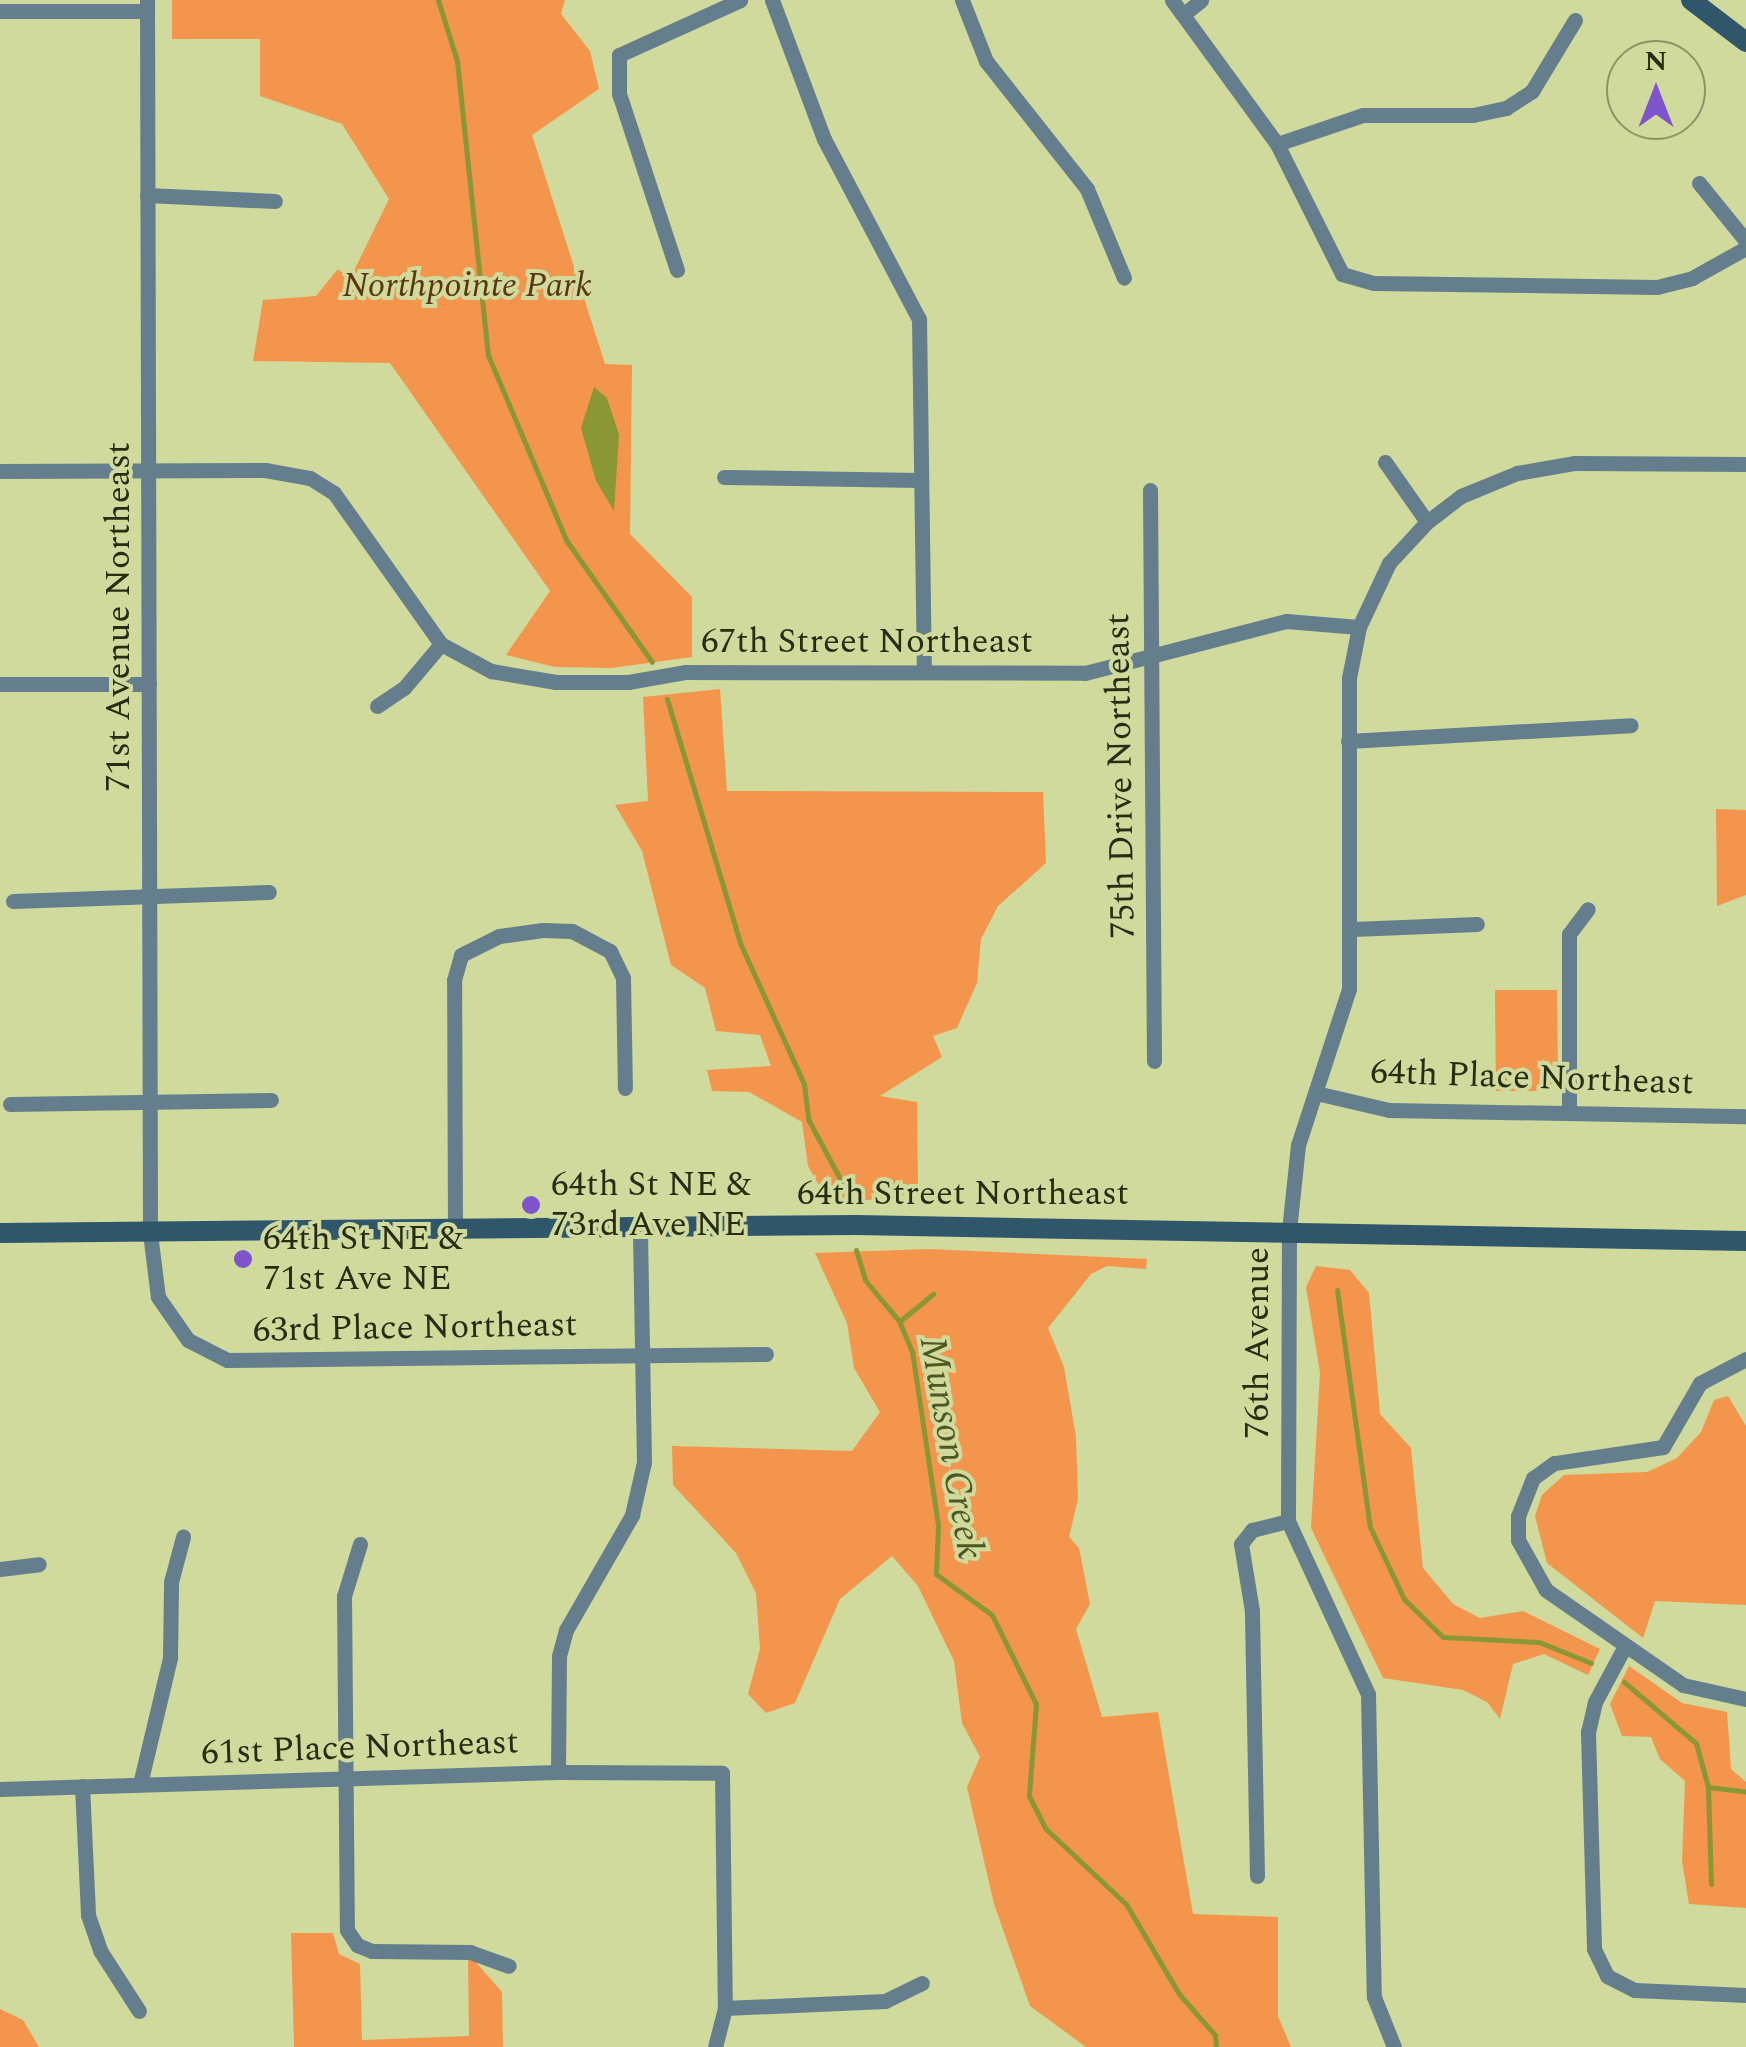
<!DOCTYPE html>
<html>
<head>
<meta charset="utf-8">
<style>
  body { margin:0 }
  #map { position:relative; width:1746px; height:2047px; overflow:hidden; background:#cfda9c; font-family:Spectral,serif }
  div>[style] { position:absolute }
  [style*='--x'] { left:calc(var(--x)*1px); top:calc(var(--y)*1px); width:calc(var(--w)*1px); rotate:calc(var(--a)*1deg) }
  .green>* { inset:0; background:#f3954c }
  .water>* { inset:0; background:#8a9735 }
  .stream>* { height:5px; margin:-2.5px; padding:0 2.5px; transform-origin:2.5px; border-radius:2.5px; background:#8a9735 }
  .street>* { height:15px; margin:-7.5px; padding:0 7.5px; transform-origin:7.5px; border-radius:7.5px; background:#657e8d }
  .secondary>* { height:20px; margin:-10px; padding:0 10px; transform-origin:10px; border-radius:10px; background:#30566c }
  .dots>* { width:28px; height:28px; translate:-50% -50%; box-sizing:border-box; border:5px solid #cfda9c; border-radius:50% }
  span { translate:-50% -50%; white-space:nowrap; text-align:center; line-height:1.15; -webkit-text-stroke:8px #cfda9c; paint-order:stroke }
  .park-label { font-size:35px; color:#5d3515; font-style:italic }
  .street-label { font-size:35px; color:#282c13 }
  .poi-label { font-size:35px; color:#282c13 }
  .left { translate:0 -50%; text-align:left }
  .water-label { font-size:38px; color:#4f5724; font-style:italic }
  .north { position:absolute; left:1606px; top:40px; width:100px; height:100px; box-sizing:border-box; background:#cfda9c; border:2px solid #8c9465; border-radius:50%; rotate:0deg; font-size:28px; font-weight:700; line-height:40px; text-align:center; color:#282c13 }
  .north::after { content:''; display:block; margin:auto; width:35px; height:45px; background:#7e53cc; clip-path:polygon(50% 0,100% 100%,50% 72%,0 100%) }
</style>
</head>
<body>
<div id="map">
  <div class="green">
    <i style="clip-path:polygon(172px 0,565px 0,561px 14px,590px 51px,599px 89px,532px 135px,605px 364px,632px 365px,630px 534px,692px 597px,692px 657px,611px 668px,555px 667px,506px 655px,550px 591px,390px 363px,253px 361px,263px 300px,316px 296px,338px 269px,350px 279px,389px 199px,342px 124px,260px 96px,260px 39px,172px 39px)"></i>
    <i style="clip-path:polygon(720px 689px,727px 791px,1043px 792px,1046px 863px,998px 906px,981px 939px,977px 983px,957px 1028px,933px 1036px,942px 1057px,880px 1096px,917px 1102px,918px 1183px,899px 1199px,828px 1201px,808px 1166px,802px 1122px,749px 1092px,712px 1091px,707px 1070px,771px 1066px,760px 1035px,716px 1031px,705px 988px,671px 965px,642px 851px,615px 805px,648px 801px,643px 697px)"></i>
    <i style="clip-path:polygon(1716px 809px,1746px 810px,1746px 895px,1717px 906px)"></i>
    <i style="clip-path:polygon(1495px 990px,1557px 990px,1558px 1075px,1548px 1091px,1496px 1091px)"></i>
    <i style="clip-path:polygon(929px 1249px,1147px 1259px,1146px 1269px,1107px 1266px,1091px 1274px,1048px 1328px,1064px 1367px,1076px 1437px,1078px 1499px,1069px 1537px,1079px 1548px,1090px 1604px,1076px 1629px,1102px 1717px,1158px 1712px,1193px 1914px,1278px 1917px,1278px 2016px,1291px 2047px,1086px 2047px,1030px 2006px,994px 1904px,967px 1787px,980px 1757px,962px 1723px,954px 1661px,918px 1586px,892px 1556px,840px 1599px,795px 1703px,766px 1713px,748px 1694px,760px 1649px,756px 1593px,736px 1553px,673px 1485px,672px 1446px,852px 1451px,880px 1412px,854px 1368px,847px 1323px,815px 1253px)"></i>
    <i style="clip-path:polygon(1316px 1266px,1350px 1270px,1369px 1293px,1380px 1414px,1411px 1448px,1423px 1568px,1453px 1604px,1480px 1618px,1523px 1611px,1600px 1649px,1588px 1675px,1544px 1654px,1513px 1664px,1500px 1719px,1487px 1702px,1463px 1690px,1383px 1678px,1311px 1528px,1320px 1373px,1306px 1287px)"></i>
    <i style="clip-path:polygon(1728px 1396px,1746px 1426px,1746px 1605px,1655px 1601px,1643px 1638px,1547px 1563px,1535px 1516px,1542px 1495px,1564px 1475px,1647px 1472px,1677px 1458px,1701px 1432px,1714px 1400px)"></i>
    <i style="clip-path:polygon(1629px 1666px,1682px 1703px,1727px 1712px,1731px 1769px,1746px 1782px,1746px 1908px,1689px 1904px,1682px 1861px,1685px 1781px,1660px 1759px,1651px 1737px,1622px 1736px,1610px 1704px)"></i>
    <i style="clip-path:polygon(291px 1933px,333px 1933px,339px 1954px,360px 1964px,362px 2040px,469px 2036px,468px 1959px,474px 1960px,502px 1992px,503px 2047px,294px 2047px)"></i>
    <i style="clip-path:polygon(0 2009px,23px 2020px,39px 2047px,0 2047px)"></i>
  </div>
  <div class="water">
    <i style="clip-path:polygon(594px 387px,607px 398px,619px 435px,614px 511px,596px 481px,581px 428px)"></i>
  </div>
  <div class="stream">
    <i style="--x:438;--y:0;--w:64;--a:72.7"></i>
    <i style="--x:457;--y:61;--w:296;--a:84"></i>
    <i style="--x:488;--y:355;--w:201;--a:67.1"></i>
    <i style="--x:566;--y:540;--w:149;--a:54.8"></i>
    <i style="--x:667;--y:699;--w:255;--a:73.3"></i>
    <i style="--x:740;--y:943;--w:155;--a:65.6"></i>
    <i style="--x:804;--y:1084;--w:35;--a:83"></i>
    <i style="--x:808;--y:1119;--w:93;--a:61.8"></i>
    <i style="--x:856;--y:1250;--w:31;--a:73"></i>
    <i style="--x:865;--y:1280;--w:53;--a:50.3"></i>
    <i style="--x:899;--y:1321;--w:33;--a:67"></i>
    <i style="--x:912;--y:1351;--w:177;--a:81.5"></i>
    <i style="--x:938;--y:1526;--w:48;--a:92.4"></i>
    <i style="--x:936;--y:1574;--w:69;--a:36.2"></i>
    <i style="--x:992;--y:1615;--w:99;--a:63.7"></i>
    <i style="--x:1036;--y:1704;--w:92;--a:94.4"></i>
    <i style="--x:1029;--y:1796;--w:36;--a:63"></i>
    <i style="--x:1045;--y:1828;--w:111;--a:43.2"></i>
    <i style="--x:1126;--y:1904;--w:104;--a:59.5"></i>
    <i style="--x:1179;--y:1994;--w:55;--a:48.7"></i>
    <i style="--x:1215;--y:2035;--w:12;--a:85"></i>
    <i style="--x:1337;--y:1290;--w:239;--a:82.1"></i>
    <i style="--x:1370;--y:1527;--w:80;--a:64.7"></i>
    <i style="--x:1404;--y:1599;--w:54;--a:44.3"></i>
    <i style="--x:1443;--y:1637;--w:96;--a:3"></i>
    <i style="--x:1539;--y:1642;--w:56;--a:22"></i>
    <i style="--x:900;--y:1321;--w:43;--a:-39.3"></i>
    <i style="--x:1624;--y:1682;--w:94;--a:40.3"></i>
    <i style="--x:1696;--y:1743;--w:46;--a:74.7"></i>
    <i style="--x:1708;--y:1787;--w:38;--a:7"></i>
    <i style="--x:1708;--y:1788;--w:96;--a:88.2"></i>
  </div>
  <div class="street">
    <i style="--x:147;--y:0;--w:1233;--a:89.86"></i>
    <i style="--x:150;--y:1233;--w:64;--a:82.9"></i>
    <i style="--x:158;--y:1297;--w:52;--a:55.1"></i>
    <i style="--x:188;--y:1340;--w:44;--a:27.1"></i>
    <i style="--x:227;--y:1360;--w:539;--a:-0.64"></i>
    <i style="--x:772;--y:0;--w:148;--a:69.5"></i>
    <i style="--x:824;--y:139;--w:204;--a:62.2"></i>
    <i style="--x:919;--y:319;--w:353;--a:89.2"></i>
    <i style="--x:962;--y:0;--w:66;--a:68.5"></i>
    <i style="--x:986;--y:61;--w:163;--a:51.7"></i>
    <i style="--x:1087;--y:189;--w:96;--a:67.4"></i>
    <i style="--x:1172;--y:0;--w:178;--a:53.9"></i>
    <i style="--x:1277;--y:144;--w:145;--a:63.4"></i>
    <i style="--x:1342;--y:274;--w:33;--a:16"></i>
    <i style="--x:1374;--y:283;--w:283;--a:0.8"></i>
    <i style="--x:1657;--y:287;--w:36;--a:-14"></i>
    <i style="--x:1692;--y:278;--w:62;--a:-29.1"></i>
    <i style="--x:0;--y:11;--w:147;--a:0"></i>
    <i style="--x:1184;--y:14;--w:22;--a:-39"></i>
    <i style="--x:1277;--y:144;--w:91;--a:-18.6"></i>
    <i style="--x:1363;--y:115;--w:110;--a:0"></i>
    <i style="--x:1473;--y:115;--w:34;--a:-12"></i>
    <i style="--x:1506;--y:108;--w:31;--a:-33"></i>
    <i style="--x:1532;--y:91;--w:83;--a:-58.8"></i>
    <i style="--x:1699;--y:183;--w:75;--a:51"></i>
    <i style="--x:147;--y:195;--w:128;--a:2.7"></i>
    <i style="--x:677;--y:270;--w:185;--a:-108.2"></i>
    <i style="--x:619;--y:94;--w:39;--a:-90"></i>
    <i style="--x:619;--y:55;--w:133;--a:-24.4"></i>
    <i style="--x:1385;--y:462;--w:73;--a:55"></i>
    <i style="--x:0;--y:471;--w:265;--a:-0.2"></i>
    <i style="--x:265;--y:470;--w:46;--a:10.1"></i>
    <i style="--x:310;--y:478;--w:28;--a:32"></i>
    <i style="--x:334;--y:493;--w:185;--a:54.7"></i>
    <i style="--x:441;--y:644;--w:57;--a:28.4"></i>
    <i style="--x:491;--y:671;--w:66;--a:9.6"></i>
    <i style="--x:556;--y:682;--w:72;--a:0"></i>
    <i style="--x:628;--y:682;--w:59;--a:-9.8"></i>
    <i style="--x:686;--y:672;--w:399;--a:0.1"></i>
    <i style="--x:1085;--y:673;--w:208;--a:-14.5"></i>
    <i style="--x:1286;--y:621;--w:73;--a:4.7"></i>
    <i style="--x:1359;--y:627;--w:71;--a:-64.9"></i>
    <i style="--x:1389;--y:563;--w:56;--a:-47.2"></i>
    <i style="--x:1427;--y:522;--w:43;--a:-37.4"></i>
    <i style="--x:1461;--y:496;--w:61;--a:-22.3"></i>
    <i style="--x:1517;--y:473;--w:59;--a:-9.8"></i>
    <i style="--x:1575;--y:463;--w:171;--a:0.3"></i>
    <i style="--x:724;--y:477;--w:196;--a:0.9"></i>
    <i style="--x:1150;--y:490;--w:571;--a:89.6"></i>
    <i style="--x:1359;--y:627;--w:52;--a:101.1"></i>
    <i style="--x:1349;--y:678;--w:311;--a:90"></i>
    <i style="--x:1349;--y:989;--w:164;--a:108.1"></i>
    <i style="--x:1298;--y:1145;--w:85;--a:96"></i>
    <i style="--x:1289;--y:1230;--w:291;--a:90.2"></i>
    <i style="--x:1288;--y:1521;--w:191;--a:65.2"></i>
    <i style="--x:1368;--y:1694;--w:303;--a:88.9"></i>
    <i style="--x:1374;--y:1997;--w:54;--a:68.2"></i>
    <i style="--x:0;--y:684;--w:149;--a:0"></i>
    <i style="--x:377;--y:706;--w:32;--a:-34"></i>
    <i style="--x:404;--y:688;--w:57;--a:-49.9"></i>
    <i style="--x:1348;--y:741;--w:283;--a:-3.2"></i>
    <i style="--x:13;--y:901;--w:256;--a:-2"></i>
    <i style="--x:1353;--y:929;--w:124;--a:-2.3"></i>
    <i style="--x:1316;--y:1093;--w:75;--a:13.1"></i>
    <i style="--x:1389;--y:1110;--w:357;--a:1"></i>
    <i style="--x:10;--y:1104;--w:261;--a:-0.9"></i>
    <i style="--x:1569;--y:1113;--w:179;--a:-90"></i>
    <i style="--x:1569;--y:934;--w:31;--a:-53"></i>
    <i style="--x:455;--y:1228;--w:248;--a:-90.2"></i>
    <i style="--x:454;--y:980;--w:26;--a:-74"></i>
    <i style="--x:461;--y:955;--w:42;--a:-26.6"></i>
    <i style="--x:499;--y:936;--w:44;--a:-7.8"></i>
    <i style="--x:543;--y:930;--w:29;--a:2"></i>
    <i style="--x:572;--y:931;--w:43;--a:27.8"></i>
    <i style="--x:610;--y:951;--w:30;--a:64"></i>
    <i style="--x:623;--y:978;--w:110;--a:89"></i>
    <i style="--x:1746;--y:1359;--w:52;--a:152.4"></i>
    <i style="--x:1700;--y:1383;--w:74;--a:120"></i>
    <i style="--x:1663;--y:1447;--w:110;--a:171.6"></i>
    <i style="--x:1554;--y:1463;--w:26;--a:144"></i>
    <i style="--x:1533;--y:1478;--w:41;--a:111.5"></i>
    <i style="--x:1518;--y:1516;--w:24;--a:90"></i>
    <i style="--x:1518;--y:1540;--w:57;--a:60.8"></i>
    <i style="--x:1546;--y:1590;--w:167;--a:34.7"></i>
    <i style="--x:1683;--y:1685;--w:65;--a:12.5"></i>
    <i style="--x:360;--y:1544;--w:54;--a:107.1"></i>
    <i style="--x:344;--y:1596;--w:334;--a:89.5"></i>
    <i style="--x:347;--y:1930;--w:18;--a:56"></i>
    <i style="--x:357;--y:1945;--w:16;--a:22"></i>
    <i style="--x:372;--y:1951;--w:98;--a:0.6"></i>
    <i style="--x:470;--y:1952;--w:41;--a:19.7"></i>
    <i style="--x:0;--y:1569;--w:39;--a:-7"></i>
    <i style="--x:1625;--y:1646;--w:64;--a:118.2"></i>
    <i style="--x:1595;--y:1702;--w:31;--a:103"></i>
    <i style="--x:1588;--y:1732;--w:217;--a:88.4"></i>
    <i style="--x:1594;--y:1949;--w:30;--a:64"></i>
    <i style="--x:1607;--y:1976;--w:31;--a:27"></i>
    <i style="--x:1635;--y:1990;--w:111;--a:2.6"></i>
    <i style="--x:558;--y:1772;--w:116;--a:-89.5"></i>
    <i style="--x:559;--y:1656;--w:27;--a:-75"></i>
    <i style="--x:566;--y:1630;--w:133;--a:-60.1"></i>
    <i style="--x:632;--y:1515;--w:54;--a:-77.2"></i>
    <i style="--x:644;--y:1462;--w:236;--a:-91"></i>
    <i style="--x:140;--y:1784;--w:130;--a:-76.6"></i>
    <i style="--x:170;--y:1658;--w:76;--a:-89.2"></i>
    <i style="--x:171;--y:1582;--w:47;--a:-75.1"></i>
    <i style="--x:82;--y:1786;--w:129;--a:87.3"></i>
    <i style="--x:88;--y:1915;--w:39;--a:71"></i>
    <i style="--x:101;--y:1952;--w:70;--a:57.2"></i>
    <i style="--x:0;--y:1789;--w:558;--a:-1.75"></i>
    <i style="--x:558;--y:1772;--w:164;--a:0.3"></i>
    <i style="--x:722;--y:1773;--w:235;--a:89.3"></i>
    <i style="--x:725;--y:2008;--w:40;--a:104.4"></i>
    <i style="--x:1257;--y:1876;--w:265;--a:-91.1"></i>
    <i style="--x:1252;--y:1611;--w:68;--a:-99.3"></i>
    <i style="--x:1241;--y:1544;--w:18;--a:-52"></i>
    <i style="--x:1252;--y:1530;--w:37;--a:-14"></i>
    <i style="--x:725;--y:2008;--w:160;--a:-2.5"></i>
    <i style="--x:885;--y:2001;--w:41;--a:-25.9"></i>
  </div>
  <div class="secondary">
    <i style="--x:1691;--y:0;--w:69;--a:37.4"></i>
    <i style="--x:0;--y:1233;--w:856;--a:-0.54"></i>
    <i style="--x:856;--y:1225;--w:890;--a:1.03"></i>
  </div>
  <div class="dots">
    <i style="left:531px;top:1205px;background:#7e53cc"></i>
    <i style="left:243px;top:1259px;background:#7e53cc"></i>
  </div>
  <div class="park-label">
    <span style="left:467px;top:286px">Northpointe Park</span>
  </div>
  <div class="street-label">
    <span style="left:119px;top:617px;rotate:-90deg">71st Avenue Northeast</span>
    <span style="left:867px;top:642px">67th Street Northeast</span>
    <span style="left:1121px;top:776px;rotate:-91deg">75th Drive Northeast</span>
    <span style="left:1532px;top:1078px;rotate:2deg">64th Place Northeast</span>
    <span style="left:963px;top:1194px">64th Street Northeast</span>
    <span style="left:415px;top:1328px;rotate:-1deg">63rd Place Northeast</span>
    <span style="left:1258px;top:1343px;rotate:-90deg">76th Avenue</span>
    <span style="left:360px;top:1748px;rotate:-2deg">61st Place Northeast</span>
  </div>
  <div class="poi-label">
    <span class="left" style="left:551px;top:1205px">64th St NE &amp;<br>73rd Ave NE</span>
    <span class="left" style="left:263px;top:1259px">64th St NE &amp;<br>71st Ave NE</span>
  </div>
  <div class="water-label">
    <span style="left:950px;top:1448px;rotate:80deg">Munson Creek</span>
  </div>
  <div class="north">N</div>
</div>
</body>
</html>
